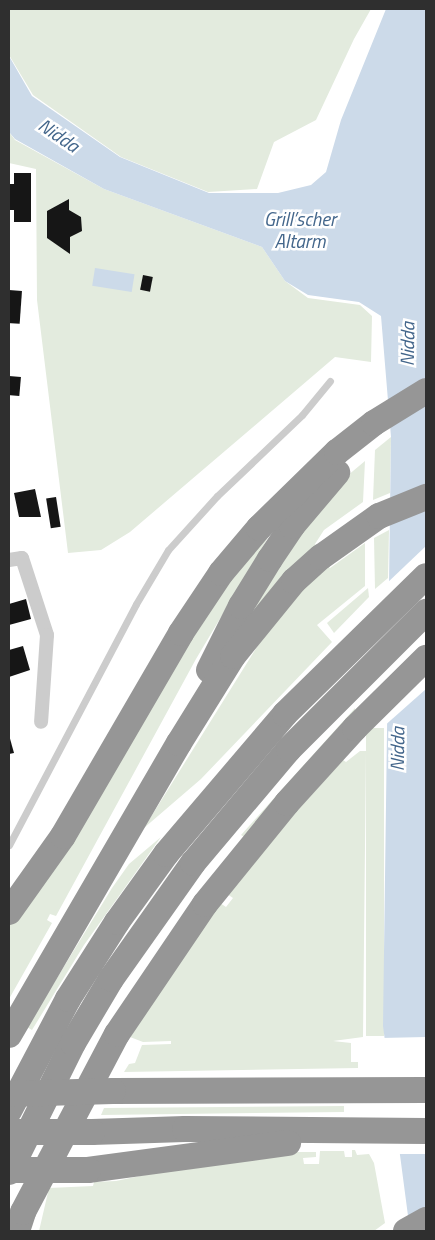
<!DOCTYPE html>
<html>
<head>
<meta charset="utf-8">
<style>
  body { margin:0 }
  #map { position:relative; width:435px; height:1240px; overflow:hidden; background:#fff; font-family:"Titillium Web",sans-serif }
  div>[style] { position:absolute }
  [style*='--x'] { left:calc(var(--x)*1px); top:calc(var(--y)*1px); width:calc(var(--w)*1px); rotate:calc(var(--a)*1deg) }
  .green>* { inset:0; background:#e3ebde; transform-origin:0 0 }
  .water>* { inset:0; background:#ccdae9; transform-origin:0 0 }
  .pier>* { inset:0; background:#fff }
  .building>* { inset:0; background:#161616; transform-origin:0 0 }
  .lane>* { height:7px; margin:-3.5px; padding:0 3.5px; transform-origin:3.5px; border-radius:3.5px; background:#ccc }
  .street>* { height:14px; margin:-7px; padding:0 7px; transform-origin:7px; border-radius:7px; background:#ccc }
  .highway>* { height:26px; margin:-13px; padding:0 13px; transform-origin:13px; border-radius:13px; background:#969696 }
  .highway-bridge>* { height:26px; margin:-13px; padding:0 13px; transform-origin:13px; border-radius:13px; background:#969696 }
  span { translate:-50% -50%; white-space:nowrap; text-align:center; line-height:1.15; -webkit-text-stroke:5px #fff; paint-order:stroke }
  .water-label { font-size:19px; color:#43668b; font-style:italic }
  .frame { position:absolute; inset:0; border:10px solid #2f2f2f; pointer-events:none }
</style>
</head>
<body>
<div id="map">
  <div class="green">
    <i style="clip-path:polygon(9px 9px,371px 9px,354px 39px,316px 120px,274px 142px,257px 189px,208px 192px,121px 157px,33px 95px,9px 55px)"></i>
    <i style="clip-path:polygon(9px 132px,15px 140px,104px 189px,262px 247px,285px 281px,308px 298px,360px 305px,372px 316px,371px 362px,335px 357px,130px 532px,101px 550px,68px 553px,37px 300px,36px 169px,9px 163px)"></i>
    <i style="clip-path:polygon(391px 437px,390px 493px,373px 500px,375px 450px)"></i>
    <i style="clip-path:polygon(365px 461px,363px 502px,324px 530px,315px 544px,318px 547px,228px 638px,335px 486px)"></i>
    <i style="clip-path:polygon(389px 530px,388px 578px,375px 589px,374px 538px)"></i>
    <i style="clip-path:polygon(272px 531px,196px 659px,56px 916px,50px 914px,47px 920px,52px 923px,9px 999px,9px 922px,196px 619px)"></i>
    <i style="clip-path:polygon(365px 543px,365px 586px,317px 625px,332px 642px,201px 779px,144px 828px,262px 639px,290px 603px,327px 565px,330px 568px)"></i>
    <i style="clip-path:polygon(368px 588px,369px 597px,334px 633px,327px 623px)"></i>
    <i style="clip-path:polygon(355px 708px,355px 715px,246px 838px,241px 835px)"></i>
    <i style="left:384px;top:728px;width:308px;height:18px;rotate:90deg"></i>
    <i style="clip-path:polygon(360px 751px,366px 751px,363px 1037px,333px 1041px,351px 1043px,351px 1062px,358px 1062px,358px 1068px,124px 1072px,129px 1064px,135px 1063px,142px 1045px,171px 1044px,171px 1041px,143px 1042px,130px 1037px,220px 903px,226px 907px,233px 898px,227px 894px,260px 852px,343px 760px,346px 762px)"></i>
    <i style="clip-path:polygon(161px 837px,84px 945px,32px 1030px,27px 1027px,112px 888px,129px 864px)"></i>
    <i style="clip-path:polygon(344px 1106px,344px 1112px,101px 1115px,104px 1108px)"></i>
    <i style="clip-path:polygon(352px 1150px,355px 1150px,357px 1155px,369px 1154px,374px 1163px,385px 1223px,374px 1231px,39px 1231px,49px 1188px,93px 1186px,94px 1182px,116px 1181px,212px 1161px,293px 1152px,316px 1152px,316px 1157px,303px 1158px,304px 1164px,319px 1164px,320px 1151px,344px 1151px,345px 1157px,352px 1157px)"></i>
  </div>
  <div class="water">
    <i style="clip-path:polygon(386px 9px,426px 9px,426px 1231px,410px 1231px,383px 1026px,391px 437px,381px 316px,359px 302px,308px 295px,285px 281px,262px 247px,104px 189px,15px 139px,9px 132px,9px 56px,32px 96px,120px 157px,209px 193px,278px 193px,311px 185px,326px 172px,341px 120px)"></i>
    <i style="left:95px;top:268px;width:40px;height:18px;rotate:9deg"></i>
  </div>
  <div class="pier">
    <i style="clip-path:polygon(426px 546px,426px 689px,382px 728px,385px 585px)"></i>
    <i style="clip-path:polygon(426px 1037px,426px 1154px,397px 1154px,381px 1038px)"></i>
  </div>
  <div class="building">
    <i style="clip-path:polygon(14px 173px,31px 173px,31px 222px,14px 222px,14px 210px,9px 210px,9px 184px,14px 184px)"></i>
    <i style="clip-path:polygon(69px 199px,69px 210px,81px 217px,82px 231px,70px 237px,70px 254px,47px 238px,47px 211px)"></i>
    <i style="left:143px;top:275px;width:10px;height:15px;rotate:11deg"></i>
    <i style="left:9px;top:290px;width:13px;height:33px;rotate:4deg"></i>
    <i style="left:9px;top:376px;width:12px;height:19px;rotate:5deg"></i>
    <i style="clip-path:polygon(35px 489px,41px 517px,19px 517px,14px 493px)"></i>
    <i style="left:56px;top:497px;width:30px;height:10px;rotate:81deg"></i>
    <i style="clip-path:polygon(26px 599px,31px 619px,9px 625px,9px 604px)"></i>
    <i style="clip-path:polygon(23px 646px,30px 670px,9px 677px,9px 650px)"></i>
    <i style="clip-path:polygon(9px 735px,14px 753px,9px 754px)"></i>
  </div>
  <div class="lane">
    <i style="--x:9;--y:845;--w:272;--a:-62.2"></i>
    <i style="--x:136;--y:604;--w:63;--a:-59.3"></i>
    <i style="--x:168;--y:550;--w:73;--a:-47.8"></i>
    <i style="--x:217;--y:496;--w:117;--a:-43.6"></i>
    <i style="--x:302;--y:415;--w:44;--a:-50.5"></i>
  </div>
  <div class="street">
    <i style="--x:9;--y:560;--w:13;--a:-9"></i>
    <i style="--x:22;--y:558;--w:81;--a:72"></i>
    <i style="--x:47;--y:635;--w:87;--a:93.9"></i>
  </div>
  <div class="highway">
    <i style="--x:209;--y:670;--w:72;--a:-63.4"></i>
    <i style="--x:241;--y:606;--w:55;--a:-58.3"></i>
    <i style="--x:270;--y:559;--w:40;--a:-56"></i>
    <i style="--x:292;--y:526;--w:70;--a:-49.7"></i>
    <i style="--x:9;--y:912;--w:93;--a:-54.6"></i>
    <i style="--x:63;--y:836;--w:235;--a:-59.8"></i>
    <i style="--x:181;--y:633;--w:72;--a:-56.3"></i>
    <i style="--x:221;--y:573;--w:59;--a:-49.8"></i>
    <i style="--x:259;--y:528;--w:109;--a:-44.3"></i>
    <i style="--x:337;--y:452;--w:47;--a:-38.1"></i>
    <i style="--x:374;--y:423;--w:61;--a:-31.6"></i>
    <i style="--x:9;--y:1035;--w:338;--a:-59.8"></i>
    <i style="--x:179;--y:743;--w:102;--a:-58.2"></i>
    <i style="--x:233;--y:656;--w:97;--a:-50.9"></i>
    <i style="--x:294;--y:581;--w:36;--a:-42"></i>
    <i style="--x:321;--y:557;--w:71;--a:-35.3"></i>
    <i style="--x:379;--y:516;--w:51;--a:-22"></i>
    <i style="--x:113;--y:1091;--w:313;--a:-0.2"></i>
    <i style="--x:9;--y:1111;--w:127;--a:-62.2"></i>
    <i style="--x:68;--y:999;--w:91;--a:-57.5"></i>
    <i style="--x:117;--y:922;--w:84;--a:-54.2"></i>
    <i style="--x:166;--y:854;--w:184;--a:-49.6"></i>
    <i style="--x:285;--y:714;--w:197;--a:-44.4"></i>
    <i style="--x:92;--y:1132;--w:93;--a:-1.8"></i>
    <i style="--x:185;--y:1129;--w:241;--a:0.5"></i>
    <i style="--x:88;--y:1170;--w:202;--a:-7.7"></i>
    <i style="--x:9;--y:1172;--w:144;--a:-63.6"></i>
    <i style="--x:73;--y:1043;--w:74;--a:-59.3"></i>
    <i style="--x:111;--y:979;--w:142;--a:-54.7"></i>
    <i style="--x:193;--y:863;--w:149;--a:-49.9"></i>
    <i style="--x:289;--y:749;--w:194;--a:-45"></i>
    <i style="--x:17;--y:1231;--w:20;--a:-72"></i>
    <i style="--x:23;--y:1212;--w:201;--a:-62.2"></i>
    <i style="--x:117;--y:1034;--w:157;--a:-55.9"></i>
    <i style="--x:205;--y:904;--w:130;--a:-50.9"></i>
    <i style="--x:287;--y:803;--w:101;--a:-47.8"></i>
    <i style="--x:355;--y:728;--w:100;--a:-44.6"></i>
    <i style="--x:406;--y:1231;--w:23;--a:-29"></i>
  </div>
  <div class="highway-bridge">
    <i style="--x:9;--y:1094;--w:104;--a:-1.7"></i>
    <i style="--x:9;--y:1132;--w:83;--a:0"></i>
    <i style="--x:9;--y:1170;--w:79;--a:0"></i>
  </div>
  <div class="water-label">
    <span style="left:59px;top:135px;rotate:34deg">Nidda</span>
    <span style="left:300px;top:230px">Grill’scher<br>Altarm</span>
    <span style="left:407px;top:344px;rotate:-89deg">Nidda</span>
    <span style="left:397px;top:749px;rotate:-89deg">Nidda</span>
  </div>
  <div class="frame"></div>
</div>
</body>
</html>
